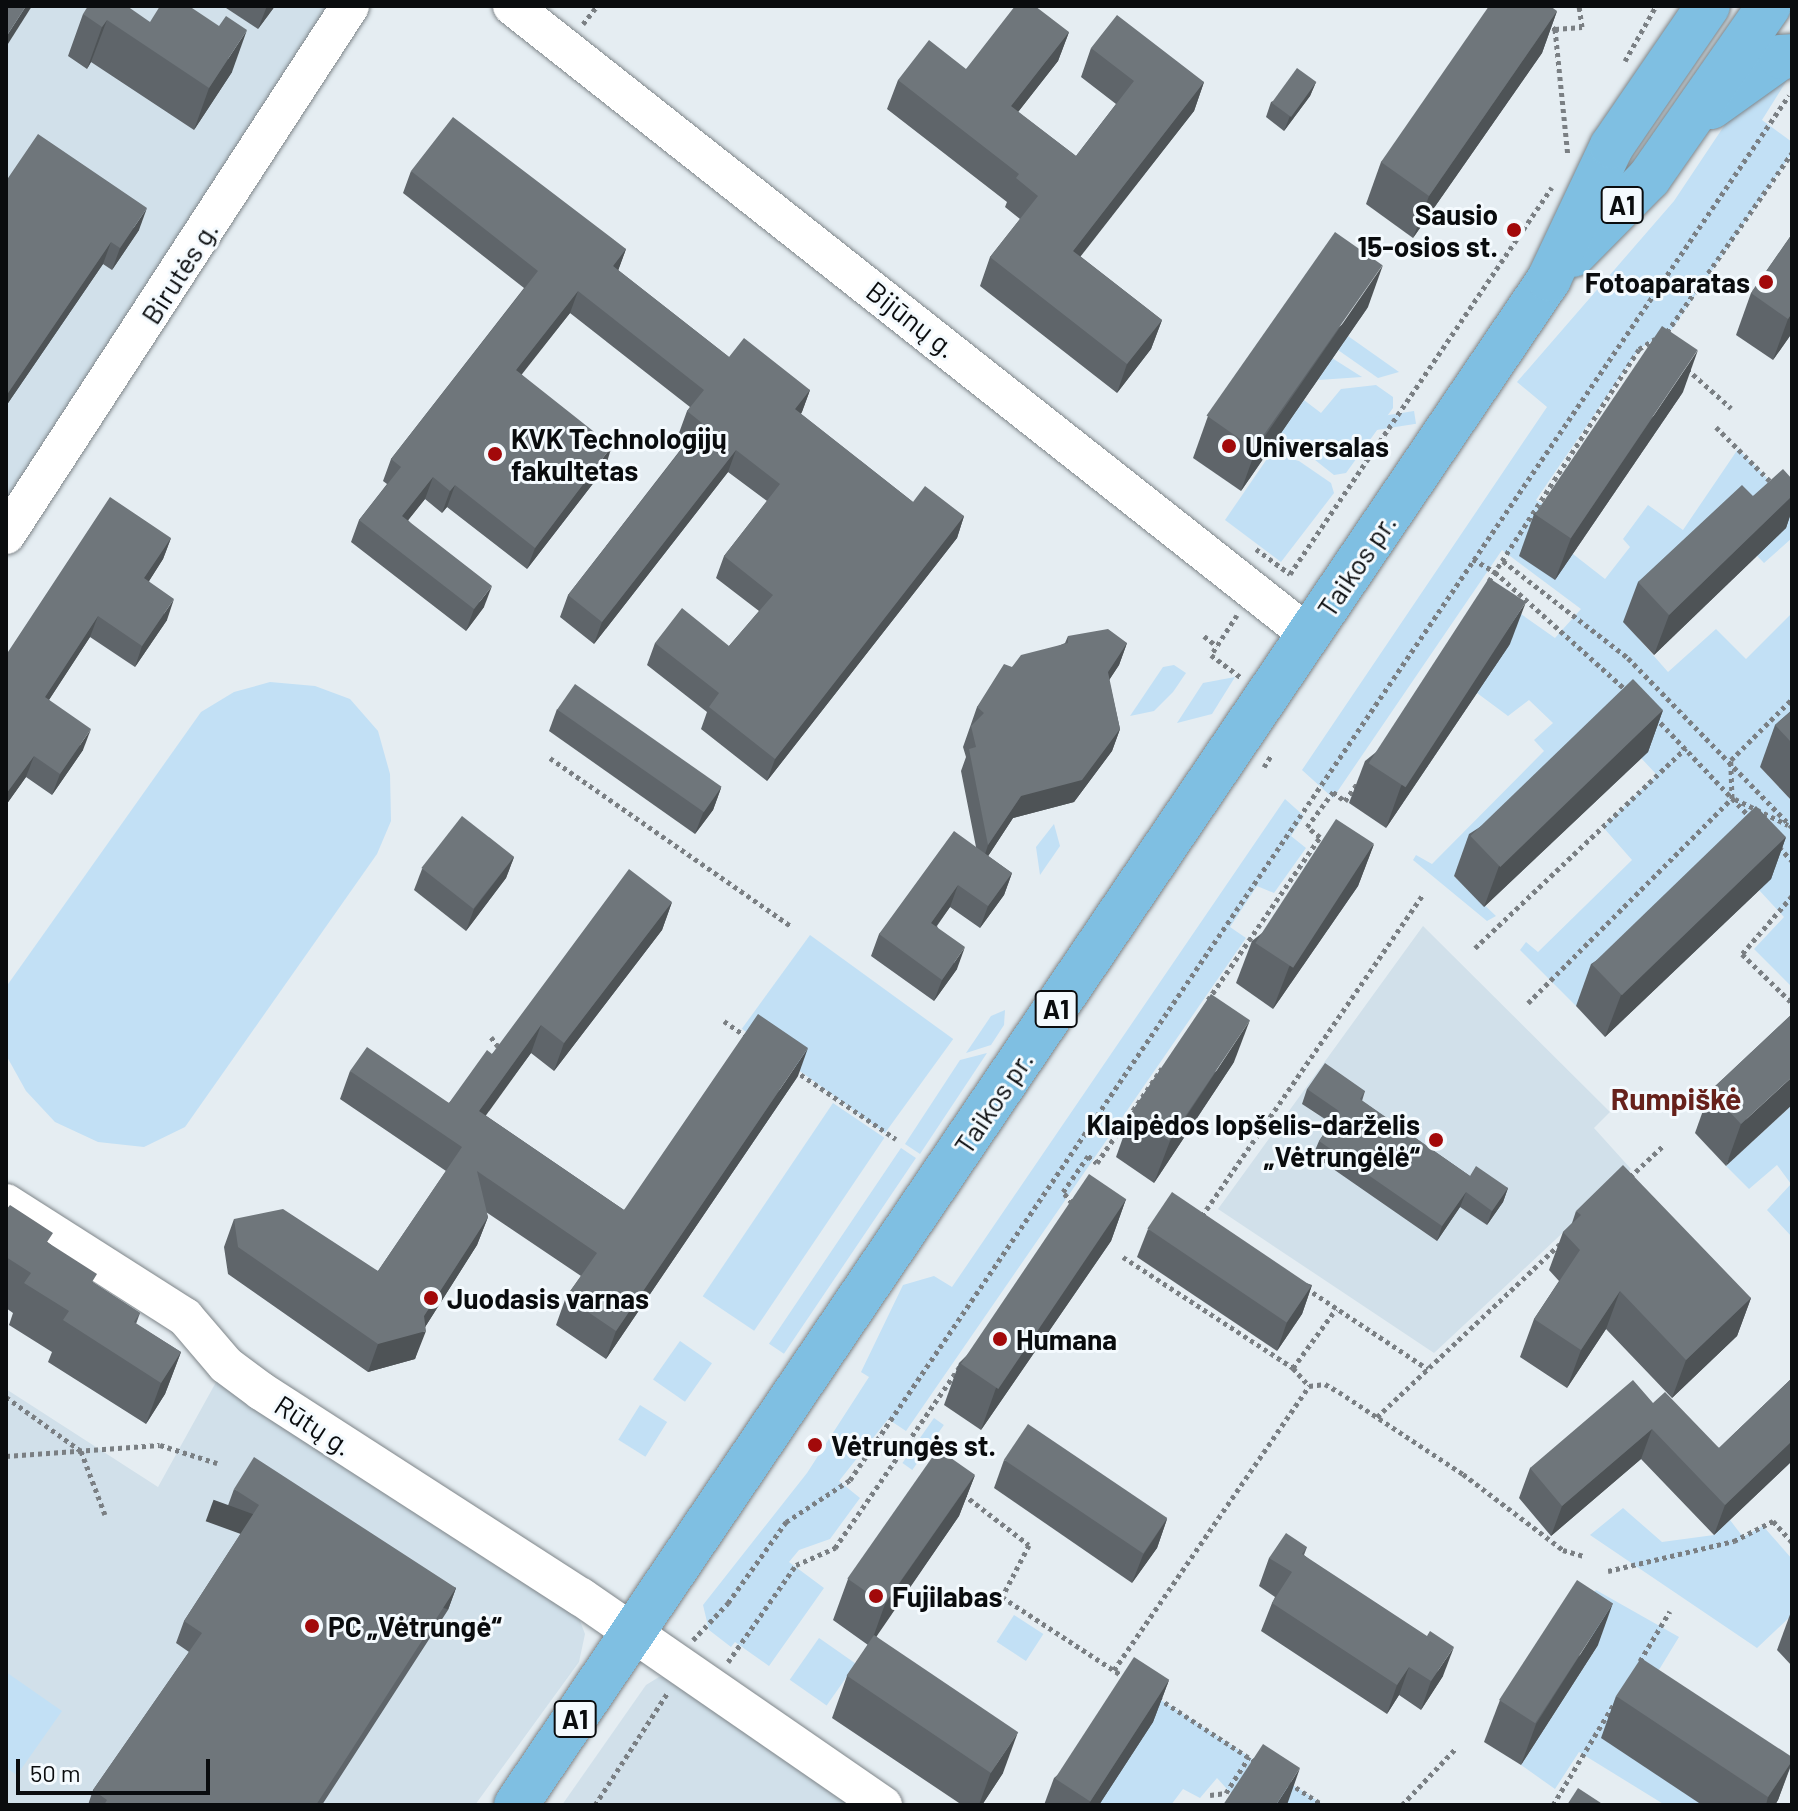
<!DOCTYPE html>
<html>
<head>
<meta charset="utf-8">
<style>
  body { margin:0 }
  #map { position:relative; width:1798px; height:1811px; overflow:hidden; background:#e5edf2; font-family:Barlow,sans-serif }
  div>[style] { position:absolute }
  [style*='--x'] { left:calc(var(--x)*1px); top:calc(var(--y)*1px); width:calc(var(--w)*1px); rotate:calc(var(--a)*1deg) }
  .built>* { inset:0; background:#d1e0ea }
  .green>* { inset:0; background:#c2e0f5; transform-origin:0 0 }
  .path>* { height:5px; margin-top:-2.5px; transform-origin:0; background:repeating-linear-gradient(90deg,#7a7f83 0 4px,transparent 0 8px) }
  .roads { filter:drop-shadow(0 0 2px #7e8589) drop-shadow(0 0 2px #7e8589) }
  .minor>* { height:38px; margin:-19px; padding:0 19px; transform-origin:19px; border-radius:19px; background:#fff }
  .major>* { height:44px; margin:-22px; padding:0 22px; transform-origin:22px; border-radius:22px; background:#7fbfe2 }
  .wall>* { inset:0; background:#5f656a }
  .shaded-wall>* { inset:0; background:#4e5356; transform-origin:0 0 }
  .building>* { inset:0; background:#6f767b; transform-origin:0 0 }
  .dots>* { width:22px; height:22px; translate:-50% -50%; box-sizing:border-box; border:4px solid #f4fafe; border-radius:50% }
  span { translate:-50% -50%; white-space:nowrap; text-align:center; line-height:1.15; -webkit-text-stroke:6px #f4fafe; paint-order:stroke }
  .shield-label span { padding:2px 6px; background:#f4fafe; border:2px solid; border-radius:6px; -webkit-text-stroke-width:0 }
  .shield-label { font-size:26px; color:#0a0c0e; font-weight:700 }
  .poi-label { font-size:28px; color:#0a0c0e; font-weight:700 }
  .right { translate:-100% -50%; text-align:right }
  .left { translate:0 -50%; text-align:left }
  .street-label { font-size:28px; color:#0a0c0e }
  .neighbourhood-label { font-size:30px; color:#66211b; font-weight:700 }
  .frame { position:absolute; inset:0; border:8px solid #0a0c0e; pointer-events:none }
  .scale { position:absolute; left:16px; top:1759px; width:194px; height:36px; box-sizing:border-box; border:4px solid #0a0c0e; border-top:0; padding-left:10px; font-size:24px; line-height:28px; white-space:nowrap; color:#0a0c0e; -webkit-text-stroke:6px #f4fafe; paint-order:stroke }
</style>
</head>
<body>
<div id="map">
  <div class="built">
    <i style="clip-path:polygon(6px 6px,336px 6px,6px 502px)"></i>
    <i style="clip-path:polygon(1423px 926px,1610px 1112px,1594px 1128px,1631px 1169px,1434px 1353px,1218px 1209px)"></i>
    <i style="clip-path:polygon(220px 1375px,579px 1618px,585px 1634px,579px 1662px,475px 1805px,6px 1805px,6px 1389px,158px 1487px)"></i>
    <i style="clip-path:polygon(659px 1677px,668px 1677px,857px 1805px,562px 1805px,646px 1685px)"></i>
  </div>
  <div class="green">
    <i style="clip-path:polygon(1792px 72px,1762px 120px,1792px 142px,1792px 153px,1672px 329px,1639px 349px,1536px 500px,1551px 509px,1573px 554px,1605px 579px,1630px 547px,1623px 539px,1648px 505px,1683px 530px,1738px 449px,1792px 503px,1792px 538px,1764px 563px,1727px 525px,1624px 622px,1668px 672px,1716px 629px,1746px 659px,1792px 613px,1792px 737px,1760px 767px,1792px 801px,1792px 987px,1754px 949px,1784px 917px,1759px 890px,1770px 879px,1741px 848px,1576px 1006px,1520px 950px,1526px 942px,1538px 952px,1632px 860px,1603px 827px,1657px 775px,1641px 758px,1647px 752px,1454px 876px,1496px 916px,1487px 921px,1413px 860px,1416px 855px,1432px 864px,1544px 751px,1534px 740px,1553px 723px,1529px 700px,1508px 716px,1477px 693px,1491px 593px,1555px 638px,1581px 609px,1502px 550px,1333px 798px,1302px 770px,1547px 407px,1517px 382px,1674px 201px,1744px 96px)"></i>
    <i style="clip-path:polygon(1348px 336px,1399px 372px,1378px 378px,1338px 350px)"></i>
    <i style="clip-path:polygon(1332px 358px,1362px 377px,1318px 380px)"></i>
    <i style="clip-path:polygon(1376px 385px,1393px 397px,1393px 408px,1346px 473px,1334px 475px,1281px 433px,1304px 400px,1321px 413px,1341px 389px)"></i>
    <i style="left:1414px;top:411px;width:13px;height:169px;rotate:81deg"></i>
    <i style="clip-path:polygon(1271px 453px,1299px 461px,1331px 483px,1334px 493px,1281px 562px,1225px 520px)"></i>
    <i style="clip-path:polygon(1174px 665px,1186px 673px,1173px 692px,1154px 711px,1130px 716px,1163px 667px)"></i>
    <i style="clip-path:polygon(1235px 677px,1212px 714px,1177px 723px,1203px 683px)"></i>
    <i style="clip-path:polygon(270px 682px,315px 686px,350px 699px,378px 731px,390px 774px,391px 821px,377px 854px,185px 1127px,144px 1147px,98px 1142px,55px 1122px,26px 1091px,6px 1055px,6px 987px,201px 712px,234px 692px)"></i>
    <i style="clip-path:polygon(1285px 799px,1304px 816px,1291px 836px,1306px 848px,1274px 893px,1257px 886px,1230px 927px,1246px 938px,906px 1431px,888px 1419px,839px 1481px,860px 1498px,830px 1539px,799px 1550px,789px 1562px,824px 1588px,769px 1666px,735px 1642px,731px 1647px,709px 1630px,703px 1605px,807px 1473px,869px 1377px,861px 1372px,903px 1285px,934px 1276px,952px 1287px)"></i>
    <i style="clip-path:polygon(1054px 824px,1060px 846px,1040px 875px,1036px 847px)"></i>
    <i style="left:810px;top:935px;width:177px;height:116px;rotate:36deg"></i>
    <i style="clip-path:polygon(1005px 1010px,1004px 1025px,991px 1045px,966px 1053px,991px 1016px)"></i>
    <i style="clip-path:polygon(987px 1053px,920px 1154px,905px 1144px,960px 1060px)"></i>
    <i style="left:833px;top:1103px;width:62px;height:233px;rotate:34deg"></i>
    <i style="clip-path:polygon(1792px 1105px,1792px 1237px,1767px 1210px,1791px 1184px,1777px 1165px,1749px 1189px,1726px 1166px)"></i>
    <i style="left:901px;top:1148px;width:18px;height:236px;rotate:34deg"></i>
    <i style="left:680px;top:1341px;width:39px;height:47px;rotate:35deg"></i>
    <i style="left:640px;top:1405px;width:32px;height:41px;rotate:32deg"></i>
    <i style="left:934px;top:1418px;width:12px;height:55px;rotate:35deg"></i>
    <i style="clip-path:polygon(1623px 1508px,1662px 1542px,1714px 1535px,1730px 1520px,1743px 1537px,1763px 1526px,1792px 1559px,1792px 1615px,1757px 1648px,1590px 1535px)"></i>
    <i style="clip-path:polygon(1596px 1590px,1679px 1637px,1654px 1678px,1702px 1805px,1665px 1805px,1579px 1752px,1555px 1789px,1521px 1765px,1598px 1645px,1562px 1622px)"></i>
    <i style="left:1014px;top:1615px;width:35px;height:32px;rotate:33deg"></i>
    <i style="left:819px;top:1638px;width:45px;height:51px;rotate:35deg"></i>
    <i style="clip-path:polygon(6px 1672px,62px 1711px,17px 1775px,6px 1768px)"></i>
    <i style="clip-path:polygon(1125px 1677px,1324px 1805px,1238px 1801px,1217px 1778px,1200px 1798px,1183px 1789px,1171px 1805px,1099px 1805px)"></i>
  </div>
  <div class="path">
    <i style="--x:1546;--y:23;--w:11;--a:34"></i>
    <i style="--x:1555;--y:29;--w:128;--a:84.2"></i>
    <i style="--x:583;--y:24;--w:23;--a:-52"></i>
    <i style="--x:1555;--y:29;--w:27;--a:-4"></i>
    <i style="--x:1582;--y:27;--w:21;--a:-98"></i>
    <i style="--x:1625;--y:61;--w:63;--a:-60.6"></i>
    <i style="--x:1667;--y:332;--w:218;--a:-55.1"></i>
    <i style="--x:1687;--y:369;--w:59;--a:41.6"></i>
    <i style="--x:1716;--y:427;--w:82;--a:45"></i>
    <i style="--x:1256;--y:549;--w:42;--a:36.3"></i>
    <i style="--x:1290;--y:574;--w:467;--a:-55.9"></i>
    <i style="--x:1473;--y:559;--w:26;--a:31"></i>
    <i style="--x:1495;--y:572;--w:178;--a:42"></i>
    <i style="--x:1503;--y:561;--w:158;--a:37.8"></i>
    <i style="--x:1628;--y:658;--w:235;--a:45.9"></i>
    <i style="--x:1489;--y:581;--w:276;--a:-57.1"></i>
    <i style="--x:1639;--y:349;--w:19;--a:-32"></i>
    <i style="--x:1237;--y:615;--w:48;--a:123"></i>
    <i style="--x:1211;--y:655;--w:38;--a:37"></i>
    <i style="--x:1204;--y:636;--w:16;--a:38"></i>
    <i style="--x:1655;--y:717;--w:138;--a:46.5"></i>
    <i style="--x:550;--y:758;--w:294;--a:34.9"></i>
    <i style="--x:1264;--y:767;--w:15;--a:-58"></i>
    <i style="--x:1735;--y:799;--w:59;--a:26.1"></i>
    <i style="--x:1779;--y:847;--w:19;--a:47"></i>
    <i style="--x:1792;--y:896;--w:77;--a:130.8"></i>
    <i style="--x:1742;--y:954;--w:70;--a:44.4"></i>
    <i style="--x:1475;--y:948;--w:291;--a:-43.5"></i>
    <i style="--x:1208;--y:1000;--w:198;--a:-55.5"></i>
    <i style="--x:1320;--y:837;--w:16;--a:-142"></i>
    <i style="--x:1307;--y:827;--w:44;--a:-53.4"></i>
    <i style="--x:1333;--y:792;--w:15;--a:37"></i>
    <i style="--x:1345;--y:801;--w:24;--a:-55"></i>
    <i style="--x:1528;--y:1003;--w:289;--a:-45.1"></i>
    <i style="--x:1732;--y:798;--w:38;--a:-92"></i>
    <i style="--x:1731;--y:760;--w:86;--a:-45"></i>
    <i style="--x:724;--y:1021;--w:28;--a:35"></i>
    <i style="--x:491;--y:1037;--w:15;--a:53"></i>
    <i style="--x:794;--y:1070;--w:123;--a:34.1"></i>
    <i style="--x:1630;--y:1177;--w:47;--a:-43.3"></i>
    <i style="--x:1072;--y:1203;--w:14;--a:-129"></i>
    <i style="--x:1063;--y:1192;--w:44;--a:-55.2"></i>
    <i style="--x:1088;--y:1156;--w:11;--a:38"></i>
    <i style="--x:1097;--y:1163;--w:115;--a:-55.6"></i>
    <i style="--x:1202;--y:1216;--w:390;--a:-55.5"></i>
    <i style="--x:1123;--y:1257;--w:203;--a:33.1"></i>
    <i style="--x:1293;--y:1368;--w:24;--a:48"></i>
    <i style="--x:1306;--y:1288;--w:146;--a:33.6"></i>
    <i style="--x:1293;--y:1368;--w:73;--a:-53.9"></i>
    <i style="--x:6;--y:1397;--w:92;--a:35.8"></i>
    <i style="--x:81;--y:1451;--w:68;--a:69.4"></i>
    <i style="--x:1377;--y:1417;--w:255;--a:-43.4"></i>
    <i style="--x:6;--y:1456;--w:154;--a:-4.1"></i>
    <i style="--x:160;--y:1445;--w:60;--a:17.5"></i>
    <i style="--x:963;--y:1494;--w:83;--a:37.7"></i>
    <i style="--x:1029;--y:1545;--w:59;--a:117.4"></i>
    <i style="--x:1002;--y:1597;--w:148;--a:33.2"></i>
    <i style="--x:1608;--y:1571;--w:130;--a:-13.4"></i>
    <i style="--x:1734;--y:1541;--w:44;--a:-27.1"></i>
    <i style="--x:1773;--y:1521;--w:28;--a:48"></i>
    <i style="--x:693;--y:1640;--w:51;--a:-46.6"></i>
    <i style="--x:728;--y:1603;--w:100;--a:-54.4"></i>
    <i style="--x:786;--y:1522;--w:77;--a:-33.3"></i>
    <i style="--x:850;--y:1480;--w:1673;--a:-55.86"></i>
    <i style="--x:1640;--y:1661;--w:58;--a:-59"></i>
    <i style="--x:728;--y:1662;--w:118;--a:-55"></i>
    <i style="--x:796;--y:1565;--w:43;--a:-23.6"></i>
    <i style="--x:835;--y:1548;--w:221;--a:-55.5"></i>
    <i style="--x:1114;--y:1670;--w:345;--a:-55.5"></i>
    <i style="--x:1309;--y:1386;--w:16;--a:-7"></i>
    <i style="--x:1325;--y:1384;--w:16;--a:30"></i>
    <i style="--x:1339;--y:1392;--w:149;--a:33.5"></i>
    <i style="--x:1463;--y:1474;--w:126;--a:37.2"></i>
    <i style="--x:1563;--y:1550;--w:22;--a:16"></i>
    <i style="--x:1158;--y:1698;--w:118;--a:33.3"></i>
    <i style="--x:1289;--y:1783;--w:40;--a:32.9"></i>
    <i style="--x:1210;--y:1795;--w:16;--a:-7"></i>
    <i style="--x:1226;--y:1793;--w:43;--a:-57.4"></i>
    <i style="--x:595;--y:1805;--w:135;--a:-57.1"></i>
    <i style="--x:1402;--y:1805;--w:79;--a:-46.5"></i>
    <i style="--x:1553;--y:1805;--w:118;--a:-58.9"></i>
  </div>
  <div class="roads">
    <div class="minor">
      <i style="--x:512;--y:6;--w:1015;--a:38.28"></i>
      <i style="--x:6;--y:535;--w:631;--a:-56.96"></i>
      <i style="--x:6;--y:1203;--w:212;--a:32.5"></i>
      <i style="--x:185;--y:1317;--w:63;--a:49.5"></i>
      <i style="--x:226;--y:1365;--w:44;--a:36.6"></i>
      <i style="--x:261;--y:1391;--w:381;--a:32.8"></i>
      <i style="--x:581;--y:1597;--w:367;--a:34.6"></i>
    </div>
    <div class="major">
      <i style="--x:1711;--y:107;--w:86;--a:-35.5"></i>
      <i style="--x:1781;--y:57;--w:11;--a:-5"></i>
      <i style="--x:1573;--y:255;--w:108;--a:-45.4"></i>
      <i style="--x:1649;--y:178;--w:210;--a:-55.1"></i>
      <i style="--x:516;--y:1805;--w:1843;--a:-55.9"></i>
      <i style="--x:1549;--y:279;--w:147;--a:-64.7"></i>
      <i style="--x:1612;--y:146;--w:170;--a:-55.6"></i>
    </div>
  </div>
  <div class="wall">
    <i style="clip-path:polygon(223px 6px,275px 6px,258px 29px)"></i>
    <i style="clip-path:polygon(1557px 11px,1542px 53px,1413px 238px,1366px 204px,1381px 162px)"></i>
    <i style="clip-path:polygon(83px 14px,150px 22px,219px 26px,232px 72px,194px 130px,91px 62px,87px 69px,68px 56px)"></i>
    <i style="clip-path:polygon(1069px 32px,1058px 61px,1018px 112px,1076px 156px,1116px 104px,1081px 77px,1091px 48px,1204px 82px,1194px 111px,1080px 256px,1162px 320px,1151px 349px,1117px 393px,980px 286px,990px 257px,1020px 219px,1005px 207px,1007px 202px,887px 109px,898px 80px,966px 69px)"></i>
    <i style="clip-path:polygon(1316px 82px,1310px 96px,1284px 131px,1266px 117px,1271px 102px)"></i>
    <i style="clip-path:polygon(411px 171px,626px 249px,618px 270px,729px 357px,810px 390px,801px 414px,913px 502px,964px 516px,957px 538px,767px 781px,701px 729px,707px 712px,647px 665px,655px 643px,729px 646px,759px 611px,716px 578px,724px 556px,767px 501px,728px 472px,594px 644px,560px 617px,568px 595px,688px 440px,679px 433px,687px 411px,690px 407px,570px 313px,521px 374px,605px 468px,527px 569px,447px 507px,442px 513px,425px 499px,408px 520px,484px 607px,466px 631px,351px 542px,359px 520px,387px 484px,383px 481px,391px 459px,524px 288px,403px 193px)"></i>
    <i style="clip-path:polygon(6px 181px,139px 230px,112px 270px,103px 264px,6px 406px)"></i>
    <i style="clip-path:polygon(1792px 234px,1792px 333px,1773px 360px,1736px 335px,1751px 293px)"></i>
    <i style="clip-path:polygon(1368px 307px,1241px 491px,1193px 458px,1208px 416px)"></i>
    <i style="clip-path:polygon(1683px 392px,1555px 580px,1519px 556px,1534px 514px)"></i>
    <i style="clip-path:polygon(1792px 479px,1792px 510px,1786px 528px,1654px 655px,1623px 622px,1638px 582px,1753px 496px)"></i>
    <i style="clip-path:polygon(171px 538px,163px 559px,149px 581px,167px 620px,135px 667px,90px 637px,49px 700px,83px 750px,52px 795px,26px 777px,6px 805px,6px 655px)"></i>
    <i style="clip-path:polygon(1068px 636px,1127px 643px,1119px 665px,1109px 680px,1120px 729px,1112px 751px,1074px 802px,1013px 818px,988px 856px,1012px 873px,1004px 895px,980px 928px,950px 907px,937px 926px,957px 969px,934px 1001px,871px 956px,879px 934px,976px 847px,961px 771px,966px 757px,963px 747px,977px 707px,1012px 667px,1065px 643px)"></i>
    <i style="clip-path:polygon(1510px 644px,1386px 828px,1349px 803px,1365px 761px)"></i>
    <i style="clip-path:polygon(557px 709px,721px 788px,713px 810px,695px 834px,549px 731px)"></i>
    <i style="clip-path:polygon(1663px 710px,1648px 752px,1484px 907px,1454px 876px,1469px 834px)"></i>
    <i style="clip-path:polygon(1792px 710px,1792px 799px,1791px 800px,1760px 767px,1775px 725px)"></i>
    <i style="clip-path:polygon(1786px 837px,1771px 879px,1605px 1037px,1576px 1006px,1591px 964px)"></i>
    <i style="clip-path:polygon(1374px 844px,1358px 886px,1273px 1009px,1236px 983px,1252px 941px)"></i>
    <i style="clip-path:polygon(514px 857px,506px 878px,466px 931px,414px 890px,422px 869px)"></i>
    <i style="clip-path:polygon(672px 902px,662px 930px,554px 1071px,531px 1053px,485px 1115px,624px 1210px,798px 1076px,606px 1359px,556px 1325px,566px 1297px,581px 1276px,486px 1212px,488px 1217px,477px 1245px,425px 1327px,415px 1359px,368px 1372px,228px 1274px,224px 1247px,234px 1219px,378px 1271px,446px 1171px,340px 1099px,350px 1071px,449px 1103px,492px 1054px)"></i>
    <i style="clip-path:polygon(1792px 1014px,1726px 1166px,1695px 1133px,1710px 1091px)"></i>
    <i style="clip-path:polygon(1234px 1062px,1154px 1183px,1116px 1157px,1131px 1115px)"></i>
    <i style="clip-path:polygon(1307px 1089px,1365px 1091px,1362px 1101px,1470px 1176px,1508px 1188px,1503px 1202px,1487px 1225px,1460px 1207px,1437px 1241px,1313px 1155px,1319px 1141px,1331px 1123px,1302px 1104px)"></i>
    <i style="clip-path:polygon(1126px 1199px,1111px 1241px,981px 1430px,944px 1405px,959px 1363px)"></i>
    <i style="clip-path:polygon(6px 1210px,50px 1244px,94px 1283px,140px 1313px,136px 1324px,181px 1352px,165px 1394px,146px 1424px,48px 1362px,52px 1352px,9px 1325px,13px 1313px,6px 1308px)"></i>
    <i style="clip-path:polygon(1576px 1211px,1751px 1298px,1737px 1336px,1672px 1398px,1606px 1329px,1567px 1388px,1520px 1357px,1534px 1319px,1559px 1281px,1549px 1270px,1563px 1232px,1572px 1223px)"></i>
    <i style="clip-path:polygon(1148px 1229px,1312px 1285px,1302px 1314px,1277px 1351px,1137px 1257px)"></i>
    <i style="clip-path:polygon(1792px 1378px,1792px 1461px,1714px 1535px,1641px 1459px,1551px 1536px,1519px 1498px,1530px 1468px,1653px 1403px,1719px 1448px)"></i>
    <i style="clip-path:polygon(1004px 1460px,1167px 1519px,1157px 1548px,1132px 1583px,994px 1488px)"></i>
    <i style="clip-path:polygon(975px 1475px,959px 1516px,876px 1636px,1003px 1773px,982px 1805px,962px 1805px,832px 1718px,847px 1676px,868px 1645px,833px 1620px,848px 1579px)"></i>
    <i style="clip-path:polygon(234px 1489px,456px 1588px,448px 1610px,322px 1805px,88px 1805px,93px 1790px,189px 1652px,176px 1643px,184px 1621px,247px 1524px,226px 1511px)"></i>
    <i style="clip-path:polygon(1307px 1547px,1304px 1555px,1443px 1676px,1421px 1710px,1399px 1695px,1387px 1714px,1261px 1631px,1272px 1603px,1275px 1597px,1259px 1586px,1269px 1558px)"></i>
    <i style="clip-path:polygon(1792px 1609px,1792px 1666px,1777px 1650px)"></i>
    <i style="clip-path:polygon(1598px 1645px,1521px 1765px,1484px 1742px,1500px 1700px)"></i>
    <i style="clip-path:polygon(1169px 1680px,1153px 1722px,1099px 1805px,1044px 1805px,1054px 1778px)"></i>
    <i style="clip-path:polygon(1616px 1696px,1792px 1757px,1792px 1763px,1778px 1800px,1775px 1805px,1702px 1805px,1601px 1738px)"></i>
  </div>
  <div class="shaded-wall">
    <i style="clip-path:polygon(26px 6px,32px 6px,6px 47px,6px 37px)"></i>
    <i style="clip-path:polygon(267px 6px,275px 6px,258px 29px)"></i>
    <i style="clip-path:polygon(1557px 11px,1542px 53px,1413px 238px,1429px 196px)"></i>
    <i style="clip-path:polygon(107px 20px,91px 62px,87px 69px,102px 27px)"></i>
    <i style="clip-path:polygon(247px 30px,232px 72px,194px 130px,209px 88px)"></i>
    <i style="clip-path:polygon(1069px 32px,1058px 61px,1000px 135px,1011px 106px)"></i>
    <i style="clip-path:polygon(1204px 82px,1194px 111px,1063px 279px,1073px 251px)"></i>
    <i style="clip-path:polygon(1316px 82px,1310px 96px,1284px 131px,1290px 116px)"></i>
    <i style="clip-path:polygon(147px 208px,139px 230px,112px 270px,120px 248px)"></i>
    <i style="clip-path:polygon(111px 242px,103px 264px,6px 406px,6px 396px)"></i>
    <i style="clip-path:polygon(626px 249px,618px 271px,613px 266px)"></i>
    <i style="clip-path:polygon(1383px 265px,1368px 307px,1241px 491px,1256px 449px)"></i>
    <i style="clip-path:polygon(578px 291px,570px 313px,508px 392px,516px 370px)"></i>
    <i style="clip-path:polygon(1792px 313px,1792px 333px,1773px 360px,1788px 319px)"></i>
    <i style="clip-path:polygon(1162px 320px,1151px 349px,1117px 393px,1127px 364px)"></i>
    <i style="clip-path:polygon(1698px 350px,1683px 392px,1555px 580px,1571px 538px)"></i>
    <i style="clip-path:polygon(810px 390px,802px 412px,787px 431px,795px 409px)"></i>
    <i style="clip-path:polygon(612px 446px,605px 468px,527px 569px,535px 548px)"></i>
    <i style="clip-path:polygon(736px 450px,728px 472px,594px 644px,602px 622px)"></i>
    <i style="clip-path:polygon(433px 477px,425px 499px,394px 538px,402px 516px)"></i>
    <i style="clip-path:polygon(455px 485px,447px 507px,442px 513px,450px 491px)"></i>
    <i style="clip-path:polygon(1792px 496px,1792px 510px,1786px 528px,1654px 655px,1669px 615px)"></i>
    <i style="clip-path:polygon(964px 516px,957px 538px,767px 781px,775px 759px)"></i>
    <i style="clip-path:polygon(171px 538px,163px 559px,137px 600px,144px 578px)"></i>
    <i style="clip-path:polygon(492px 586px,484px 607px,466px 631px,474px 609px)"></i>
    <i style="clip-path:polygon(174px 599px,167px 620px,135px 667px,142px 646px)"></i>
    <i style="clip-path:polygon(1526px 602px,1510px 644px,1386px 828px,1401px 786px)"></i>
    <i style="clip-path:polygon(98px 616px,90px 637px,37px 718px,45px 697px)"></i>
    <i style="clip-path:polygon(1127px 643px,1119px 665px,1100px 694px,1108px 672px)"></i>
    <i style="clip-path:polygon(1663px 710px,1648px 752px,1484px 907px,1499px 866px)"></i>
    <i style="clip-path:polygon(91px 729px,83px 750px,52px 795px,60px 774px)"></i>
    <i style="clip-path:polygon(1120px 729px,1112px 751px,1074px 802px,1013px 818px,981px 867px,988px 845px,1021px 796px)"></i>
    <i style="clip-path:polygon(34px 756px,26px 777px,6px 805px,6px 794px)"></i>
    <i style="clip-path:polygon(721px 788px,713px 810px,695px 834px,703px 813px)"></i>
    <i style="clip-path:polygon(1786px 837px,1771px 879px,1605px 1037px,1621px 995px)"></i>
    <i style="clip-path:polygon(1374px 844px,1358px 886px,1273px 1009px,1289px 967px)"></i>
    <i style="clip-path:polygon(514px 857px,506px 878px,466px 931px,474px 909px)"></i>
    <i style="clip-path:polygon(1012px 873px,1004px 895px,980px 928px,988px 906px)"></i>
    <i style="clip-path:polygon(958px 885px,950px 907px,923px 944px,931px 923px)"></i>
    <i style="clip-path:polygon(672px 902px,662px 930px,554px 1071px,564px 1043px)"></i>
    <i style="clip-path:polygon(965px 947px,957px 969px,934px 1001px,942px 980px)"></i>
    <i style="clip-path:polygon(1250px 1020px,1234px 1062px,1154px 1183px,1170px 1141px)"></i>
    <i style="clip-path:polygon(541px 1025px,531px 1053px,469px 1139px,479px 1111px)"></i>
    <i style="clip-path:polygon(808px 1048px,798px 1076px,606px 1359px,616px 1331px)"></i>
    <i style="clip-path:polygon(1792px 1077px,1792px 1105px,1726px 1166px,1741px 1124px)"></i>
    <i style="clip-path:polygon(1508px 1188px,1503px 1202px,1487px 1225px,1492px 1211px)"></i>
    <i style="clip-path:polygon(1466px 1192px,1460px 1207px,1437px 1241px,1442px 1226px)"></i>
    <i style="clip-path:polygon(1126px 1199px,1111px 1241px,981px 1430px,996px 1388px)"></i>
    <i style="clip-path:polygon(488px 1217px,477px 1245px,422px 1332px,426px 1331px,415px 1359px,368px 1372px,378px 1344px,424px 1316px)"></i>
    <i style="clip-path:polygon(1312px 1285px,1302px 1314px,1277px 1351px,1287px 1322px)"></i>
    <i style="clip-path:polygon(1620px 1291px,1606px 1329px,1567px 1388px,1581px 1350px)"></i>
    <i style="clip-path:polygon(1751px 1298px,1737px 1336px,1672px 1398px,1686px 1360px)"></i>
    <i style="clip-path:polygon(181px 1352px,165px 1394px,146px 1424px,161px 1383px)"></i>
    <i style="clip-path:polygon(1652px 1429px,1641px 1459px,1551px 1536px,1562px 1506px)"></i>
    <i style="clip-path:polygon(1792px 1441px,1792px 1461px,1714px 1535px,1725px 1505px)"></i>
    <i style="clip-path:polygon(975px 1475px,959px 1516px,870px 1646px,885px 1604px)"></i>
    <i style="clip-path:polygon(1167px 1519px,1157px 1548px,1132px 1583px,1143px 1555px)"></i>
    <i style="left:456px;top:1588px;width:23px;height:258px;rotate:110deg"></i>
    <i style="clip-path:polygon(1613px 1603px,1598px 1645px,1521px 1765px,1536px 1724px)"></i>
    <i style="clip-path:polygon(1454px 1647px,1443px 1676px,1421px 1710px,1431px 1681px)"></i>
    <i style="clip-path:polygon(1409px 1667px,1399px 1695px,1387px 1714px,1397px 1685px)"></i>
    <i style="clip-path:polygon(1169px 1680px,1153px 1722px,1099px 1805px,1088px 1805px)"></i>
    <i style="clip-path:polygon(1018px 1732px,1003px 1773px,982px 1805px,979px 1805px,991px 1772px)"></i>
    <i style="clip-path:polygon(1792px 1761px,1778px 1800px,1775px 1805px,1766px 1805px,1768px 1797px)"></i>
    <i style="clip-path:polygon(1300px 1768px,1287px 1805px,1276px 1805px)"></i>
  </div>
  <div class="building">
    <i style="clip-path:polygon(6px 6px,26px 6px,6px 37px)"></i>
    <i style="clip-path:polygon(88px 6px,127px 6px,150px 22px,160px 6px,189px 6px,219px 26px,226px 16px,247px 30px,209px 88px,107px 20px,102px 27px,83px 14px)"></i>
    <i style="clip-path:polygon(1015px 6px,1035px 6px,1069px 32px,1011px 106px,1076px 156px,1134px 81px,1091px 48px,1117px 15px,1204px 82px,1073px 251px,1162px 320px,1127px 364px,990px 257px,1038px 196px,1016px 178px,1019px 174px,898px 80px,929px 40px,966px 69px)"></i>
    <i style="clip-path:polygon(1489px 6px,1550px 6px,1557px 11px,1429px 196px,1381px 162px)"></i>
    <i style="left:1297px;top:68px;width:24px;height:43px;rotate:36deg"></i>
    <i style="clip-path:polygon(453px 117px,626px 249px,613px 266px,729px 357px,744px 338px,810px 390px,795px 409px,913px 502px,925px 486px,964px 516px,775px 759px,709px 707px,719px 693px,655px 643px,682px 608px,729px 646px,773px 595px,724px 556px,780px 484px,736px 450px,602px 622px,568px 595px,702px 423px,687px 411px,704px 390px,578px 291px,516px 370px,612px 446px,535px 548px,455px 485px,450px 491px,433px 477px,402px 516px,492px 586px,474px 609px,359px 520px,401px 467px,391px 459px,538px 271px,411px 171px)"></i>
    <i style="clip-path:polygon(38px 134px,147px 208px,120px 248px,111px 242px,6px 396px,6px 226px,8px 222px,6px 221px,6px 181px)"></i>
    <i style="left:1335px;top:232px;width:58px;height:224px;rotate:35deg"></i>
    <i style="clip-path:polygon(1792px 234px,1792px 313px,1788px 319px,1751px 293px)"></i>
    <i style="left:1662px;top:326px;width:43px;height:227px;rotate:34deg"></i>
    <i style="clip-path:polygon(1783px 469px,1792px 479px,1792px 496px,1669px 615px,1638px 582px,1742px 485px,1753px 496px)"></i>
    <i style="clip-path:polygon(110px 497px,171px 538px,144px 578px,174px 599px,142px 646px,98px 616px,45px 697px,91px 729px,60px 774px,34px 756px,6px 794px,6px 655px)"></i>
    <i style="left:1489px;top:578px;width:44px;height:221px;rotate:33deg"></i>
    <i style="clip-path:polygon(1108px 629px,1127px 643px,1108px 672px,1120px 729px,1082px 780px,1021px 796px,988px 845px,969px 749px,976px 747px,971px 726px,984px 713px,977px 707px,1004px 664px,1012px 667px,1021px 655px,1068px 643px,1068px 636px)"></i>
    <i style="left:1633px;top:679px;width:43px;height:226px;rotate:46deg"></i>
    <i style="left:575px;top:684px;width:179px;height:31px;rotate:35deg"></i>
    <i style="clip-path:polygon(1792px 710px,1792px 743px,1775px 725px)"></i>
    <i style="left:1756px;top:806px;width:43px;height:228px;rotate:46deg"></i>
    <i style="left:462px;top:816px;width:66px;height:66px;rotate:38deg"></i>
    <i style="left:1336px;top:819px;width:45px;height:148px;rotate:33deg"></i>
    <i style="clip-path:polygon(954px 831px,1012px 873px,988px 906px,958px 885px,931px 923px,965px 947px,942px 980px,879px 934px)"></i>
    <i style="clip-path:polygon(629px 869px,672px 902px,564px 1043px,541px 1025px,479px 1111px,624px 1210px,758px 1014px,808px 1048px,616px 1331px,566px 1297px,597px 1253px,477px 1171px,488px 1217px,424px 1316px,426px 1331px,378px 1344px,238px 1247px,234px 1219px,283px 1209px,378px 1271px,462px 1147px,350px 1071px,367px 1047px,449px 1103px,487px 1050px,492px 1054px)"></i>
    <i style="left:1211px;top:994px;width:47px;height:145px;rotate:34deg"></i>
    <i style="clip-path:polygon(1792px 1014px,1792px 1077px,1741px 1124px,1710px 1091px)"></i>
    <i style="clip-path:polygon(1325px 1063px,1365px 1091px,1360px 1099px,1470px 1176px,1476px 1166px,1508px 1188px,1492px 1211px,1466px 1192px,1442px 1226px,1319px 1141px,1339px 1111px,1307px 1089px)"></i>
    <i style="clip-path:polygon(1623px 1165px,1751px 1298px,1686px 1360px,1620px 1291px,1581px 1350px,1534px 1319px,1580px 1250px,1563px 1232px,1581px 1215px,1576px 1211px)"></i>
    <i style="left:1089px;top:1174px;width:45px;height:229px;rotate:34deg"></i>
    <i style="left:1172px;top:1192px;width:168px;height:44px;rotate:34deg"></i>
    <i style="clip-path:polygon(10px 1205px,53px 1233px,47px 1242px,97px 1274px,92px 1282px,140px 1313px,134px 1322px,181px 1352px,161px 1383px,63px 1320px,69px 1311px,24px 1283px,31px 1273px,6px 1257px,6px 1210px)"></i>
    <i style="clip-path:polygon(1792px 1378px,1792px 1441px,1725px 1505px,1652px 1429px,1562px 1506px,1530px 1468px,1633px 1380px,1653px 1403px,1665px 1392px,1719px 1448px)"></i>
    <i style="left:1028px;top:1424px;width:168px;height:43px;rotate:34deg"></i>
    <i style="left:938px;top:1449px;width:45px;height:158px;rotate:35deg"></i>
    <i style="clip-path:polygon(254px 1457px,456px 1588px,316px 1805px,104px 1805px,107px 1800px,93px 1790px,202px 1633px,184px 1621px,259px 1505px,234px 1489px)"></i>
    <i style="clip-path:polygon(1286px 1533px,1307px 1547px,1302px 1554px,1427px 1636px,1430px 1631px,1454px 1647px,1431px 1681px,1409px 1667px,1397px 1685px,1272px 1603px,1292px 1572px,1269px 1558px)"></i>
    <i style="left:1577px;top:1580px;width:43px;height:143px;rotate:33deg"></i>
    <i style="left:874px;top:1635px;width:174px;height:49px;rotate:34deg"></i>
    <i style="left:1134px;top:1657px;width:42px;height:145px;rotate:33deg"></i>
    <i style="clip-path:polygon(1641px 1658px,1792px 1757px,1792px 1761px,1768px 1797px,1616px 1696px)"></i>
    <i style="clip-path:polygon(1263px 1744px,1300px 1768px,1276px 1805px,1223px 1805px)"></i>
    <i style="clip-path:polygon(1578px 1788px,1604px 1805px,1567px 1805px)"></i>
  </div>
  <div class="dots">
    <i style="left:1514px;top:230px;background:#a2090a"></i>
    <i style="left:1766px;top:282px;background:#a2090a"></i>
    <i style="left:1229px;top:446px;background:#a2090a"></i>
    <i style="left:495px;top:454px;background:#a2090a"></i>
    <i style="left:1436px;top:1140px;background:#a2090a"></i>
    <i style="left:431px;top:1298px;background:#a2090a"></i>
    <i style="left:1000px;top:1339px;background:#a2090a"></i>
    <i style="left:815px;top:1445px;background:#a2090a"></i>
    <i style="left:876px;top:1596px;background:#a2090a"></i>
    <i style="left:312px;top:1626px;background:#a2090a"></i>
  </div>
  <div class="shield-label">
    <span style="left:1622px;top:205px">A1</span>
    <span style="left:1056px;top:1009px">A1</span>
    <span style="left:575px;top:1719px">A1</span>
  </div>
  <div class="poi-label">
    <span class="right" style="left:1498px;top:230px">Sausio<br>15-osios st.</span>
    <span class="right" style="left:1750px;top:282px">Fotoaparatas</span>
    <span class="left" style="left:511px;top:454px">KVK Technologijų<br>fakultetas</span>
    <span class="left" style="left:1245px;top:446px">Universalas</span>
    <span class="right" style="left:1420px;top:1140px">Klaipėdos lopšelis-darželis<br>„Vėtrungėlė“</span>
    <span class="left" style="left:447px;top:1298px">Juodasis varnas</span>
    <span class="left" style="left:1016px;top:1339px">Humana</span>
    <span class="left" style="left:831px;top:1445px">Vėtrungės st.</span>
    <span class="left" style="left:892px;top:1596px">Fujilabas</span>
    <span class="left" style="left:328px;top:1626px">PC „Vėtrungė“</span>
  </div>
  <div class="street-label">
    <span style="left:179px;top:272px;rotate:-57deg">Birutės g.</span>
    <span style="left:912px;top:319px;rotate:38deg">Bijūnų g.</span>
    <span style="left:1356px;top:565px;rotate:-56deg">Taikos pr.</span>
    <span style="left:993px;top:1102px;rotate:-56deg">Taikos pr.</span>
    <span style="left:314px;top:1425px;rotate:33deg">Rūtų g.</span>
  </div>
  <div class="neighbourhood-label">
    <span style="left:1676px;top:1098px">Rumpiškė</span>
  </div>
  <div class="frame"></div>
  <div class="scale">50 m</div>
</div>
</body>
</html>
